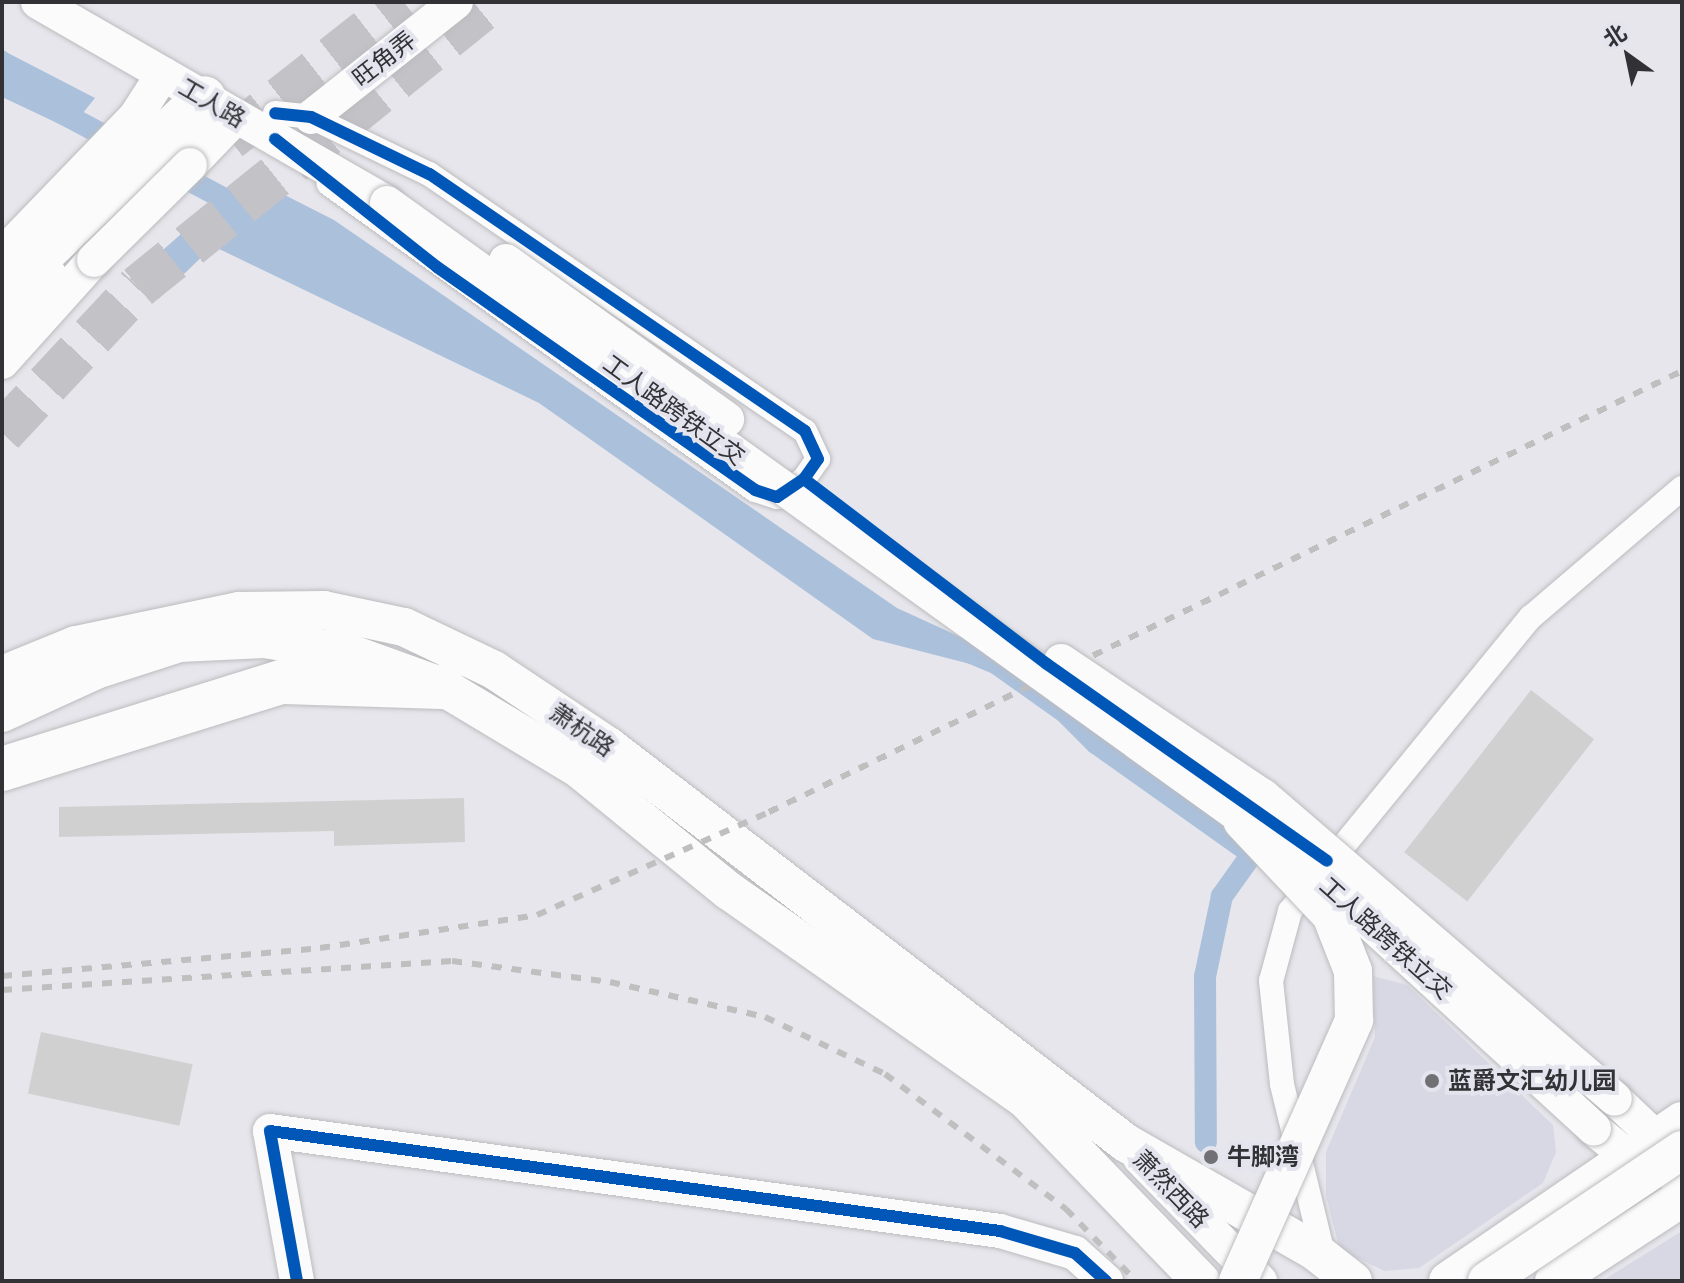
<!DOCTYPE html>
<html>
<head>
<meta charset="utf-8">
<style>
  body { margin:0 }
  #map { position:relative; width:1684px; height:1283px; overflow:hidden; background:#e6e6ec; font-family:Lora,"Noto Sans SC",serif }
  div>[style] { position:absolute }
  [style*='--x'] { left:calc(var(--x)*1px); top:calc(var(--y)*1px); width:calc(var(--w)*1px); rotate:calc(var(--a)*1deg) }
  .built>* { inset:0; background:#d8d8e4 }
  .water>* { inset:0; background:#abc0db }
  .canal>* { height:22px; margin:-11px; padding:0 11px; transform-origin:11px; border-radius:11px; background:#abc0db }
  .building>* { inset:0; background:#d1d0d1; transform-origin:0 0 }
  .highway-tunnel>* { height:44px; margin-top:-22px; transform-origin:0; background:repeating-linear-gradient(90deg,#c2c2c7 0 44px,transparent 0 66px) }
  .roads { filter:drop-shadow(0 0 2px #bcbcbf) drop-shadow(0 0 2px #bcbcbf) }
  .street>* { height:24px; margin:-12px; padding:0 12px; transform-origin:12px; border-radius:12px; background:#fbfbfc }
  .secondary>* { height:34px; margin:-17px; padding:0 17px; transform-origin:17px; border-radius:17px; background:#fbfbfc }
  .primary>* { height:38px; margin:-19px; padding:0 19px; transform-origin:19px; border-radius:19px; background:#fbfbfc }
  .highway>* { height:44px; margin:-22px; padding:0 22px; transform-origin:22px; border-radius:22px; background:#fbfbfc }
  .rail>* { height:6px; margin-top:-3px; transform-origin:0; background:repeating-linear-gradient(90deg,#bfbfc0 0 10px,transparent 0 20px) }
  .bridges { filter:drop-shadow(0 0 2px #bcbcbf) drop-shadow(0 0 2px #bcbcbf) }
  .secondary-bridge>* { height:34px; margin:-17px; padding:0 17px; transform-origin:17px; border-radius:17px; background:#fbfbfc }
  .primary-bridge>* { height:38px; margin:-19px; padding:0 19px; transform-origin:19px; border-radius:19px; background:#fbfbfc }
  .cycleway>* { height:12px; margin:-6px; padding:0 6px; transform-origin:6px; border-radius:6px; background:#0057b8 }
  .dots>* { width:22px; height:22px; translate:-50% -50%; box-sizing:border-box; border:4px solid #e4e4ee; border-radius:50% }
  span { translate:-50% -50%; white-space:nowrap; text-align:center; line-height:1.15; -webkit-text-stroke:8px #e4e4ee; paint-order:stroke }
  .street-label { font-size:24px; color:#323135 }
  .poi-label { font-size:24px; color:#323135; font-weight:700 }
  .left { translate:0 -50%; text-align:left }
  .frame { position:absolute; inset:0; border:4px solid #323135; pointer-events:none }
  .north { position:absolute; left:1588px; top:16px; width:80px; height:80px; -webkit-text-stroke:6px #e4e4ee; paint-order:stroke; rotate:327deg; font-size:22px; font-weight:700; line-height:32px; text-align:center; color:#323135 }
  .north::after { content:''; display:block; margin:auto; width:28px; height:36px; background:#323135; clip-path:polygon(50% 0,100% 100%,50% 72%,0 100%) }
</style>
</head>
<body>
<div id="map">
  <div class="built">
    <i style="clip-path:polygon(1373px 976px,1407px 985px,1553px 1125px,1556px 1152px,1543px 1183px,1419px 1268px,1385px 1271px,1340px 1250px,1326px 1196px,1326px 1152px,1375px 1037px)"></i>
    <i style="clip-path:polygon(1682px 1231px,1682px 1281px,1602px 1281px)"></i>
  </div>
  <div class="water">
    <i style="clip-path:polygon(2px 49px,8px 53px,95px 98px,70px 129px,2px 97px)"></i>
    <i style="clip-path:polygon(247px 176px,334px 220px,897px 608px,989px 650px,982px 667px,873px 639px,539px 403px,213px 246px,158px 299px,130px 279px)"></i>
  </div>
  <div class="canal">
    <i style="--x:2;--y:81;--w:136;--a:28.1"></i>
    <i style="--x:170;--y:170;--w:89;--a:28"></i>
    <i style="--x:960;--y:648;--w:39;--a:23"></i>
    <i style="--x:996;--y:663;--w:85;--a:35.4"></i>
    <i style="--x:1065;--y:712;--w:44;--a:45"></i>
    <i style="--x:1096;--y:743;--w:191;--a:35.4"></i>
    <i style="--x:1252;--y:854;--w:52;--a:125.5"></i>
    <i style="--x:1222;--y:896;--w:83;--a:101.9"></i>
    <i style="--x:1205;--y:977;--w:165;--a:89.7"></i>
  </div>
  <div class="building">
    <i style="left:1531px;top:690px;width:80px;height:206px;rotate:38deg"></i>
    <i style="clip-path:polygon(464px 798px,465px 842px,334px 846px,334px 831px,59px 837px,59px 807px)"></i>
    <i style="left:41px;top:1032px;width:155px;height:63px;rotate:12deg"></i>
  </div>
  <div class="highway-tunnel">
    <i style="--x:229;--y:139;--w:222;--a:-38.1"></i>
    <i style="--x:2;--y:433;--w:200;--a:-47"></i>
    <i style="--x:138;--y:287;--w:454;--a:-38.9"></i>
  </div>
  <div class="roads">
    <div class="street">
      <i style="--x:275;--y:113;--w:36;--a:6"></i>
      <i style="--x:311;--y:117;--w:131;--a:25.8"></i>
      <i style="--x:429;--y:174;--w:455;--a:34.4"></i>
      <i style="--x:805;--y:431;--w:31;--a:65"></i>
      <i style="--x:818;--y:459;--w:24;--a:125"></i>
      <i style="--x:804;--y:479;--w:32;--a:146"></i>
      <i style="--x:777;--y:497;--w:23;--a:-162"></i>
      <i style="--x:755;--y:490;--w:525;--a:-144.31"></i>
      <i style="--x:1324;--y:1258;--w:179;--a:-103.6"></i>
      <i style="--x:1282;--y:1084;--w:104;--a:-96.1"></i>
      <i style="--x:1271;--y:981;--w:73;--a:-74.8"></i>
      <i style="--x:1290;--y:911;--w:380;--a:-50.7"></i>
      <i style="--x:1531;--y:617;--w:199;--a:-40.5"></i>
    </div>
    <div class="secondary">
      <i style="--x:38;--y:2;--w:403;--a:29.9"></i>
      <i style="--x:311;--y:117;--w:185;--a:-38.4"></i>
      <i style="--x:190;--y:165;--w:66;--a:-46.2"></i>
      <i style="--x:2;--y:255;--w:193;--a:-46"></i>
      <i style="--x:136;--y:116;--w:50;--a:-57.3"></i>
      <i style="--x:2;--y:323;--w:68;--a:-46.2"></i>
      <i style="--x:2;--y:362;--w:137;--a:-48"></i>
      <i style="--x:1615;--y:1099;--w:84;--a:43.6"></i>
      <i style="--x:1594;--y:1129;--w:43;--a:39.3"></i>
      <i style="--x:1627;--y:1156;--w:59;--a:20.9"></i>
      <i style="--x:1140;--y:1158;--w:172;--a:45.7"></i>
      <i style="--x:297;--y:1281;--w:152;--a:-100.2"></i>
      <i style="--x:270;--y:1131;--w:737;--a:7.8"></i>
      <i style="--x:1000;--y:1231;--w:78;--a:16.3"></i>
      <i style="--x:1075;--y:1253;--w:42;--a:42.1"></i>
    </div>
    <div class="primary">
      <i style="--x:2;--y:675;--w:80;--a:-22.1"></i>
      <i style="--x:76;--y:645;--w:167;--a:-11.8"></i>
      <i style="--x:239;--y:611;--w:85;--a:-0.7"></i>
      <i style="--x:324;--y:610;--w:82;--a:12"></i>
      <i style="--x:404;--y:627;--w:100;--a:25.5"></i>
      <i style="--x:494;--y:670;--w:137;--a:33.7"></i>
      <i style="--x:608;--y:746;--w:653;--a:37.47"></i>
      <i style="--x:1126;--y:1143;--w:219;--a:29.8"></i>
      <i style="--x:1316;--y:1252;--w:47;--a:38.1"></i>
      <i style="--x:2;--y:713;--w:103;--a:-24.6"></i>
      <i style="--x:96;--y:670;--w:87;--a:-18"></i>
      <i style="--x:179;--y:643;--w:85;--a:-2.7"></i>
      <i style="--x:264;--y:639;--w:83;--a:9"></i>
      <i style="--x:346;--y:652;--w:103;--a:19.8"></i>
      <i style="--x:443;--y:687;--w:157;--a:31"></i>
      <i style="--x:578;--y:768;--w:195;--a:39.2"></i>
      <i style="--x:729;--y:891;--w:363;--a:35.1"></i>
      <i style="--x:1026;--y:1100;--w:252;--a:46"></i>
      <i style="--x:1448;--y:1281;--w:283;--a:-34.4"></i>
      <i style="--x:1554;--y:1281;--w:153;--a:-33"></i>
    </div>
    <div class="highway">
      <i style="--x:2;--y:292;--w:280;--a:-43.8"></i>
      <i style="--x:2;--y:769;--w:293;--a:-17.3"></i>
      <i style="--x:282;--y:682;--w:161;--a:1.8"></i>
    </div>
  </div>
  <div class="rail">
    <i style="--x:2;--y:976;--w:319;--a:-5"></i>
    <i style="--x:320;--y:948;--w:219;--a:-8.6"></i>
    <i style="--x:537;--y:915;--w:254;--a:-23.9"></i>
    <i style="--x:769;--y:812;--w:1014;--a:-25.78"></i>
    <i style="--x:2;--y:990;--w:451;--a:-3.7"></i>
    <i style="--x:452;--y:961;--w:159;--a:7.6"></i>
    <i style="--x:610;--y:982;--w:159;--a:12.7"></i>
    <i style="--x:765;--y:1017;--w:133;--a:25.4"></i>
    <i style="--x:885;--y:1074;--w:226;--a:36.7"></i>
    <i style="--x:1066;--y:1209;--w:100;--a:45.8"></i>
  </div>
  <div class="bridges">
    <div class="secondary-bridge">
      <i style="--x:387;--y:203;--w:1127;--a:35.72"></i>
      <i style="--x:1302;--y:861;--w:396;--a:42.5"></i>
      <i style="--x:94;--y:260;--w:135;--a:-44.7"></i>
      <i style="--x:506;--y:261;--w:272;--a:35.6"></i>
      <i style="--x:1061;--y:661;--w:243;--a:33.8"></i>
      <i style="--x:1263;--y:796;--w:464;--a:40.7"></i>
    </div>
    <div class="primary-bridge">
      <i style="--x:1238;--y:1281;--w:286;--a:-66"></i>
      <i style="--x:1354;--y:1020;--w:49;--a:-91.2"></i>
      <i style="--x:1353;--y:971;--w:60;--a:-111.4"></i>
      <i style="--x:1331;--y:915;--w:129;--a:-133.4"></i>
      <i style="--x:1487;--y:1281;--w:235;--a:-33.9"></i>
    </div>
  </div>
  <div class="cycleway">
    <i style="--x:275;--y:139;--w:206;--a:38.3"></i>
    <i style="--x:437;--y:267;--w:388;--a:35"></i>
    <i style="--x:755;--y:490;--w:23;--a:18"></i>
    <i style="--x:777;--y:497;--w:32;--a:-34"></i>
    <i style="--x:804;--y:479;--w:24;--a:-55"></i>
    <i style="--x:818;--y:459;--w:31;--a:-115"></i>
    <i style="--x:805;--y:431;--w:455;--a:-145.6"></i>
    <i style="--x:429;--y:174;--w:131;--a:-154.2"></i>
    <i style="--x:311;--y:117;--w:36;--a:-174"></i>
    <i style="--x:804;--y:479;--w:305;--a:37.3"></i>
    <i style="--x:1047;--y:664;--w:342;--a:35.1"></i>
    <i style="--x:297;--y:1281;--w:152;--a:-100.2"></i>
    <i style="--x:270;--y:1131;--w:737;--a:7.8"></i>
    <i style="--x:1000;--y:1231;--w:78;--a:16.3"></i>
    <i style="--x:1075;--y:1253;--w:42;--a:42.1"></i>
  </div>
  <div class="dots">
    <i style="left:1432px;top:1081px;background:#717075"></i>
    <i style="left:1211px;top:1157px;background:#717075"></i>
  </div>
  <div class="street-label">
    <span style="left:384px;top:59px;rotate:-38deg">旺角弄</span>
    <span style="left:212px;top:103px;rotate:30deg">工人路</span>
    <span style="left:674px;top:410px;rotate:36deg">工人路跨铁立交</span>
    <span style="left:582px;top:730px;rotate:35deg">萧杭路</span>
    <span style="left:1386px;top:938px;rotate:42deg">工人路跨铁立交</span>
    <span style="left:1171px;top:1189px;rotate:46deg">萧然西路</span>
  </div>
  <div class="poi-label">
    <span class="left" style="left:1448px;top:1081px">蓝爵文汇幼儿园</span>
    <span class="left" style="left:1227px;top:1157px">牛脚湾</span>
  </div>
  <div class="frame"></div>
  <div class="north">北</div>
</div>
</body>
</html>
